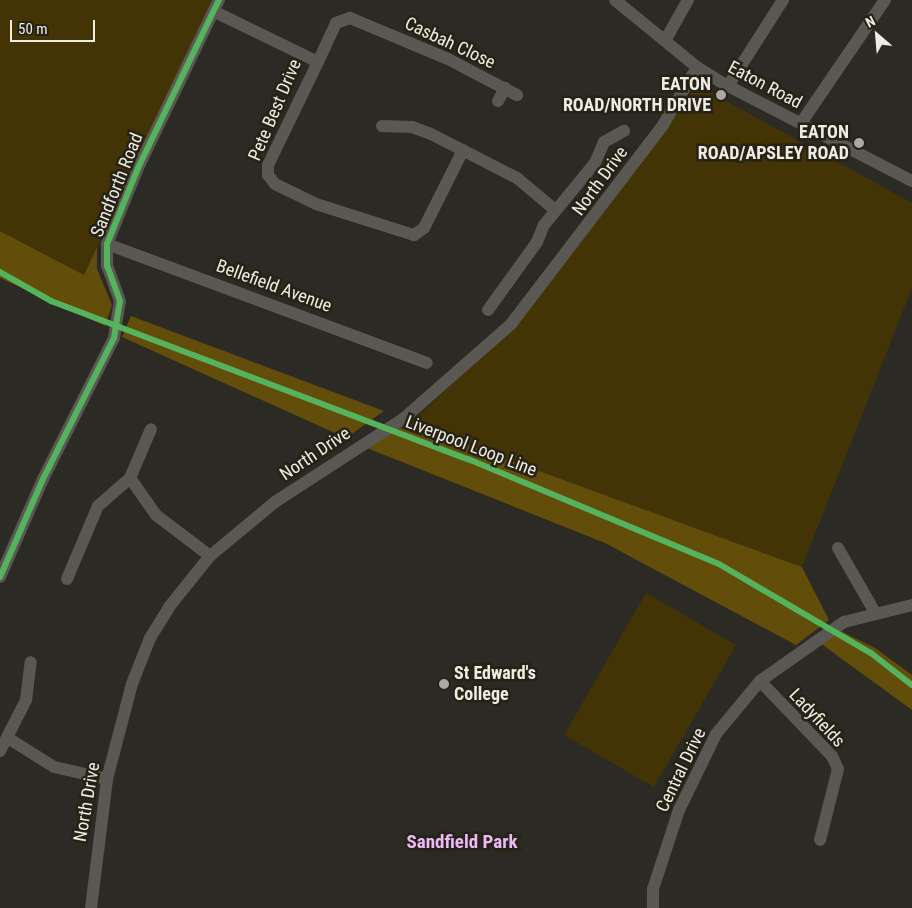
<!DOCTYPE html>
<html>
<head>
<meta charset="utf-8">
<style>
  body { margin:0 }
  #map { position:relative; width:912px; height:908px; overflow:hidden; background:#2c2a24; font-family:"Roboto Condensed",sans-serif }
  div>[style] { position:absolute }
  [style*='--x'] { left:calc(var(--x)*1px); top:calc(var(--y)*1px); width:calc(var(--w)*1px); rotate:calc(var(--a)*1deg) }
  .green>* { inset:0; background:#423405; transform-origin:0 0 }
  .forest>* { inset:0; background:#624d0a }
  .street>* { height:12px; margin:-6px; padding:0 6px; transform-origin:6px; border-radius:6px; background:#5a5853 }
  .cycleway>* { height:6px; margin:-3px; padding:0 3px; transform-origin:3px; border-radius:3px; background:#56b35d }
  .dots>* { width:14px; height:14px; translate:-50% -50%; box-sizing:border-box; border:2px solid #262216; border-radius:50% }
  span { translate:-50% -50%; white-space:nowrap; text-align:center; line-height:1.15; -webkit-text-stroke:5px #262216; paint-order:stroke }
  .street-label { font-size:18px; color:#efece4 }
  .poi-label { font-size:18px; color:#efece4; font-weight:700 }
  .right { translate:-100% -50%; text-align:right }
  .left { translate:0 -50%; text-align:left }
  .neighbourhood-label { font-size:19px; color:#eab9f8; font-weight:700 }
  .north { position:absolute; left:852px; top:10px; width:50px; height:50px; -webkit-text-stroke:4px #262216; paint-order:stroke; rotate:333deg; font-size:14px; font-weight:700; line-height:20px; text-align:center; color:#efece4 }
  .north::after { content:''; display:block; margin:auto; width:18px; height:22px; background:#efece4; clip-path:polygon(50% 0,100% 100%,50% 72%,0 100%) }
  .scale { position:absolute; left:10px; top:20px; width:85px; height:22px; box-sizing:border-box; border:2px solid #efece4; border-top:0; padding-left:6px; font-size:15px; line-height:18px; white-space:nowrap; color:#efece4; -webkit-text-stroke:4px #262216; paint-order:stroke }
</style>
</head>
<body>
<div id="map">
  <div class="green">
    <i style="clip-path:polygon(0 0,212px 0,84px 275px,0 231px)"></i>
    <i style="clip-path:polygon(697px 85px,912px 203px,912px 288px,802px 567px,410px 424px,517px 322px)"></i>
    <i style="left:646px;top:593px;width:104px;height:164px;rotate:30deg"></i>
  </div>
  <div class="forest">
    <i style="clip-path:polygon(0 231px,84px 275px,97px 247px,97px 269px,112px 305px,105px 326px,0 278px)"></i>
    <i style="clip-path:polygon(131px 316px,384px 411px,346px 438px,122px 337px)"></i>
    <i style="clip-path:polygon(410px 424px,802px 567px,829px 620px,796px 645px,605px 543px,362px 446px)"></i>
    <i style="clip-path:polygon(837px 629px,875px 648px,912px 675px,912px 710px,820px 643px)"></i>
  </div>
  <div class="street">
    <i style="--x:615;--y:0;--w:106;--a:39.3"></i>
    <i style="--x:697;--y:67;--w:36;--a:32"></i>
    <i style="--x:728;--y:86;--w:207;--a:27.3"></i>
    <i style="--x:215;--y:12;--w:114;--a:25.9"></i>
    <i style="--x:318;--y:62;--w:114;--a:115.9"></i>
    <i style="--x:268;--y:165;--w:10;--a:90"></i>
    <i style="--x:268;--y:175;--w:11;--a:52"></i>
    <i style="--x:275;--y:184;--w:46;--a:26"></i>
    <i style="--x:316;--y:204;--w:103;--a:17.6"></i>
    <i style="--x:414;--y:235;--w:12;--a:-35"></i>
    <i style="--x:424;--y:228;--w:87;--a:-63.4"></i>
    <i style="--x:666;--y:39;--w:45;--a:-60.6"></i>
    <i style="--x:318;--y:62;--w:43;--a:-65.2"></i>
    <i style="--x:336;--y:23;--w:15;--a:-20"></i>
    <i style="--x:350;--y:18;--w:106;--a:22.7"></i>
    <i style="--x:448;--y:59;--w:78;--a:27.6"></i>
    <i style="--x:728;--y:86;--w:102;--a:-57.4"></i>
    <i style="--x:498;--y:101;--w:15;--a:-62"></i>
    <i style="--x:801;--y:123;--w:149;--a:-55.7"></i>
    <i style="--x:382;--y:126;--w:30;--a:2"></i>
    <i style="--x:412;--y:127;--w:20;--a:20"></i>
    <i style="--x:431;--y:134;--w:97;--a:27.1"></i>
    <i style="--x:517;--y:178;--w:50;--a:40.1"></i>
    <i style="--x:107;--y:244;--w:341;--a:20.4"></i>
    <i style="--x:488;--y:310;--w:84;--a:-54.2"></i>
    <i style="--x:537;--y:242;--w:18;--a:-68"></i>
    <i style="--x:544;--y:225;--w:80;--a:-50.6"></i>
    <i style="--x:595;--y:163;--w:23;--a:-67"></i>
    <i style="--x:604;--y:142;--w:23;--a:-29"></i>
    <i style="--x:130;--y:478;--w:45;--a:54.9"></i>
    <i style="--x:156;--y:515;--w:68;--a:37.2"></i>
    <i style="--x:838;--y:548;--w:76;--a:60.1"></i>
    <i style="--x:0;--y:577;--w:107;--a:-66.3"></i>
    <i style="--x:43;--y:479;--w:158;--a:-63.3"></i>
    <i style="--x:114;--y:338;--w:37;--a:-81"></i>
    <i style="--x:120;--y:301;--w:37;--a:-110"></i>
    <i style="--x:107;--y:266;--w:22;--a:-90"></i>
    <i style="--x:107;--y:244;--w:82;--a:-67.8"></i>
    <i style="--x:138;--y:168;--w:187;--a:-64.3"></i>
    <i style="--x:67;--y:579;--w:79;--a:-67"></i>
    <i style="--x:98;--y:506;--w:43;--a:-41.2"></i>
    <i style="--x:130;--y:478;--w:53;--a:-66.8"></i>
    <i style="--x:760;--y:681;--w:104;--a:46.2"></i>
    <i style="--x:832;--y:756;--w:14;--a:65"></i>
    <i style="--x:838;--y:769;--w:73;--a:104.2"></i>
    <i style="--x:8;--y:738;--w:54;--a:32.2"></i>
    <i style="--x:54;--y:767;--w:54;--a:12.8"></i>
    <i style="--x:0;--y:751;--w:57;--a:-63"></i>
    <i style="--x:26;--y:700;--w:38;--a:-83"></i>
    <i style="--x:91;--y:908;--w:130;--a:-82.9"></i>
    <i style="--x:107;--y:779;--w:98;--a:-75.3"></i>
    <i style="--x:132;--y:684;--w:49;--a:-68.6"></i>
    <i style="--x:150;--y:638;--w:36;--a:-58"></i>
    <i style="--x:169;--y:607;--w:65;--a:-51.2"></i>
    <i style="--x:210;--y:556;--w:85;--a:-39.7"></i>
    <i style="--x:275;--y:502;--w:153;--a:-33"></i>
    <i style="--x:403;--y:419;--w:144;--a:-41.3"></i>
    <i style="--x:511;--y:324;--w:250;--a:-52.6"></i>
    <i style="--x:663;--y:125;--w:67;--a:-59.6"></i>
    <i style="--x:653;--y:908;--w:19;--a:-90"></i>
    <i style="--x:653;--y:889;--w:83;--a:-71.8"></i>
    <i style="--x:679;--y:810;--w:85;--a:-64"></i>
    <i style="--x:716;--y:734;--w:69;--a:-50.3"></i>
    <i style="--x:760;--y:681;--w:103;--a:-35.1"></i>
    <i style="--x:844;--y:622;--w:70;--a:-14"></i>
  </div>
  <div class="cycleway">
    <i style="--x:0;--y:272;--w:59;--a:29.6"></i>
    <i style="--x:51;--y:301;--w:446;--a:20.8"></i>
    <i style="--x:468;--y:459;--w:272;--a:22.7"></i>
    <i style="--x:719;--y:564;--w:176;--a:30.4"></i>
    <i style="--x:871;--y:653;--w:52;--a:38"></i>
    <i style="--x:0;--y:577;--w:107;--a:-66.3"></i>
    <i style="--x:43;--y:479;--w:158;--a:-63.3"></i>
    <i style="--x:114;--y:338;--w:37;--a:-81"></i>
    <i style="--x:120;--y:301;--w:37;--a:-110"></i>
    <i style="--x:107;--y:266;--w:22;--a:-90"></i>
    <i style="--x:107;--y:244;--w:82;--a:-67.8"></i>
    <i style="--x:138;--y:168;--w:187;--a:-64.3"></i>
  </div>
  <div class="dots">
    <i style="left:721px;top:95px;background:#aba8a1"></i>
    <i style="left:859px;top:143px;background:#aba8a1"></i>
    <i style="left:444px;top:684px;background:#aba8a1"></i>
  </div>
  <div class="street-label">
    <span style="left:450px;top:43px;rotate:25deg">Casbah Close</span>
    <span style="left:765px;top:85px;rotate:28deg">Eaton Road</span>
    <span style="left:275px;top:110px;rotate:-67deg">Pete Best Drive</span>
    <span style="left:600px;top:181px;rotate:-54deg">North Drive</span>
    <span style="left:117px;top:185px;rotate:-68deg">Sandforth Road</span>
    <span style="left:274px;top:286px;rotate:20deg">Bellefield Avenue</span>
    <span style="left:471px;top:446px;rotate:21deg">Liverpool Loop Line</span>
    <span style="left:315px;top:454px;rotate:-34deg">North Drive</span>
    <span style="left:817px;top:718px;rotate:47deg">Ladyfields</span>
    <span style="left:681px;top:770px;rotate:-64deg">Central Drive</span>
    <span style="left:87px;top:802px;rotate:-80deg">North Drive</span>
  </div>
  <div class="poi-label">
    <span class="right" style="left:711px;top:95px">EATON<br>ROAD/NORTH DRIVE</span>
    <span class="right" style="left:849px;top:143px">EATON<br>ROAD/APSLEY ROAD</span>
    <span class="left" style="left:454px;top:684px">St Edward's<br>College</span>
  </div>
  <div class="neighbourhood-label">
    <span style="left:462px;top:842px">Sandfield Park</span>
  </div>
  <div class="north">N</div>
  <div class="scale">50 m</div>
</div>
</body>
</html>
